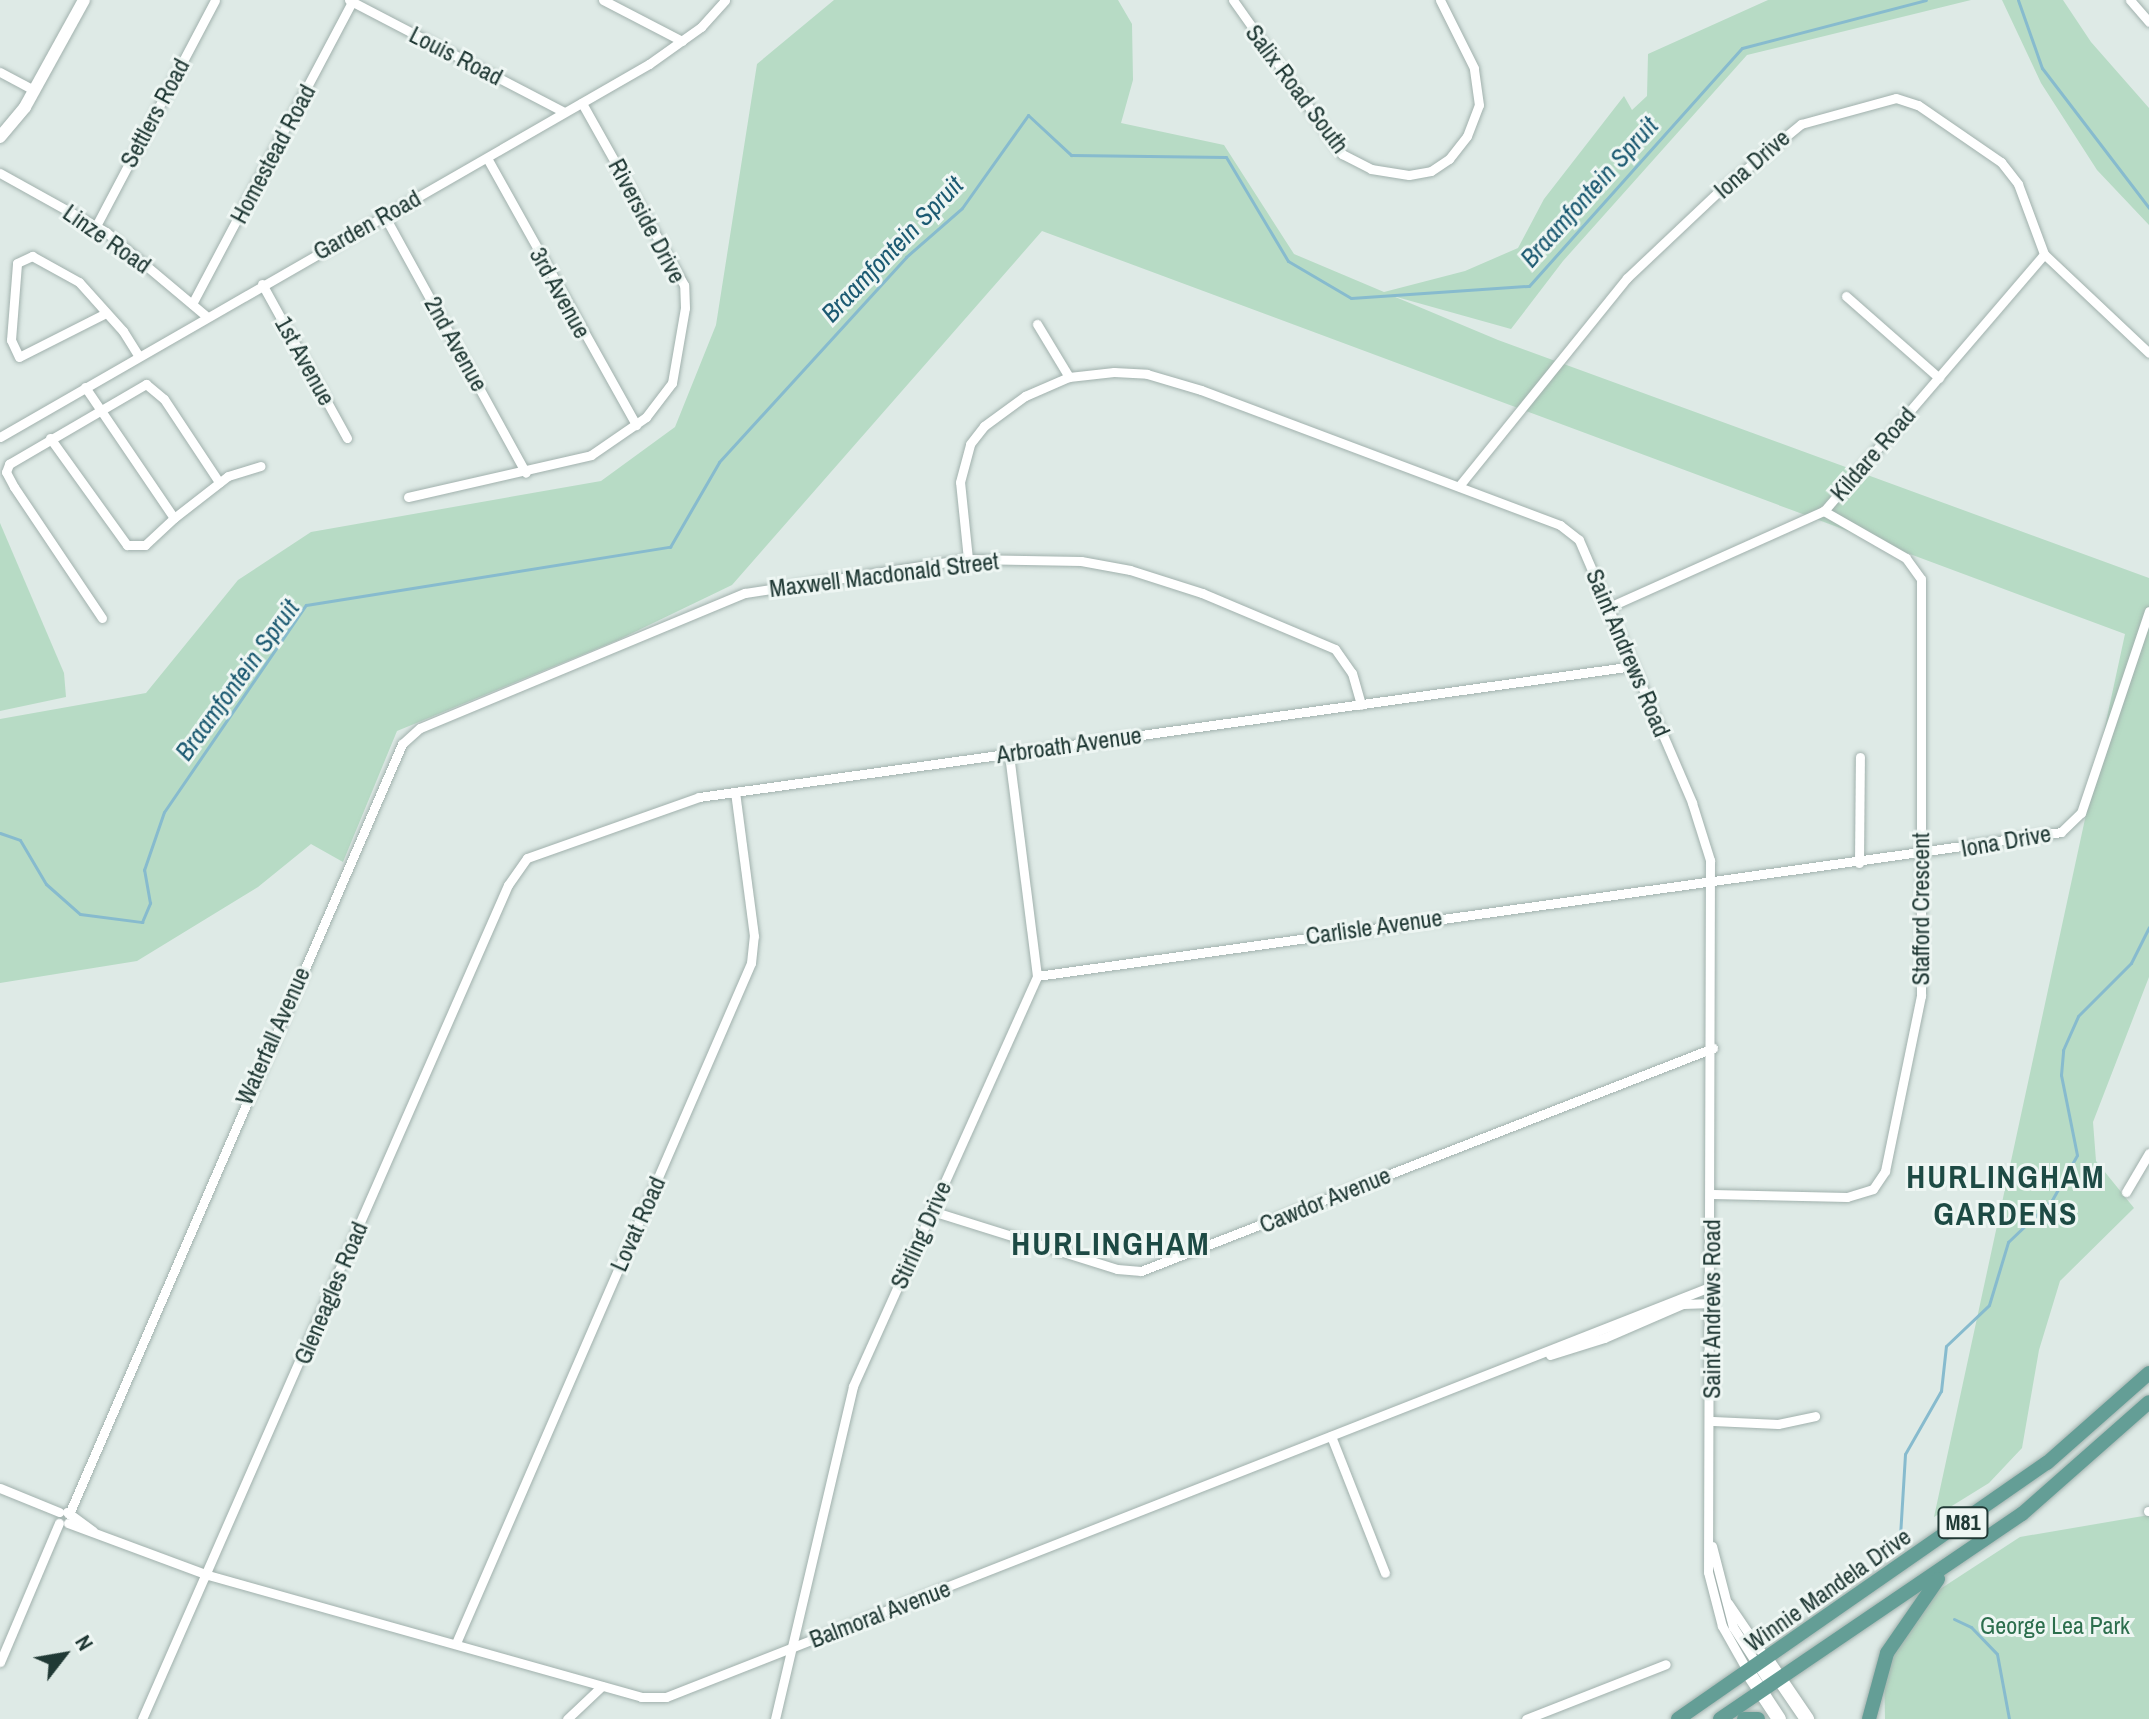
<!DOCTYPE html>
<html>
<head>
<meta charset="utf-8">
<style>
  body { margin:0 }
  #map { position:relative; width:2149px; height:1719px; overflow:hidden; background:#deeae6; font-family:"Archivo Narrow",sans-serif }
  div>[style] { position:absolute }
  [style*='--x'] { left:calc(var(--x)*1px); top:calc(var(--y)*1px); width:calc(var(--w)*1px); rotate:calc(var(--a)*1deg) }
  .green>* { inset:0; background:#b7dbc5 }
  .stream>* { height:3px; margin:-1.5px; padding:0 1.5px; transform-origin:1.5px; border-radius:1.5px; background:#87bbce }
  .roads { filter:drop-shadow(0 0 2px #a1b1ad) drop-shadow(0 0 2px #a1b1ad) }
  .minor>* { height:9px; margin:-4.5px; padding:0 4.5px; transform-origin:4.5px; border-radius:4.5px; background:#fff }
  .tertiary>* { height:12px; margin:-6px; padding:0 6px; transform-origin:6px; border-radius:6px; background:#fff }
  .secondary>* { height:14px; margin:-7px; padding:0 7px; transform-origin:7px; border-radius:7px; background:#fff }
  .primary>* { height:14px; margin:-7px; padding:0 7px; transform-origin:7px; border-radius:7px; background:#649e96 }
  span { translate:-50% -50%; white-space:nowrap; text-align:center; line-height:1.15; -webkit-text-stroke:6px #eef6f3; paint-order:stroke }
  .shield-label span { padding:2px 6px; background:#eef6f3; border:2px solid; border-radius:6px; -webkit-text-stroke-width:0 }
  .shield-label { font-size:22px; color:#203935; font-weight:700 }
  .street-label { font-size:24px; color:#203935 }
  .park-label { font-size:24px; color:#2c6e4d }
  .water-label { font-size:26px; color:#1c5a72; font-style:italic }
  .district-label { font-size:32px; color:#1d4a44; font-weight:700; letter-spacing:2px }
  .north { position:absolute; left:24px; top:1615px; width:80px; height:80px; -webkit-text-stroke:6px #eef6f3; paint-order:stroke; rotate:59deg; font-size:22px; font-weight:700; line-height:32px; text-align:center; color:#203935 }
  .north::after { content:''; display:block; margin:auto; width:28px; height:36px; background:#203935; clip-path:polygon(50% 0,100% 100%,50% 72%,0 100%) }
</style>
</head>
<body>
<div id="map">
  <div class="green">
    <i style="clip-path:polygon(834px 0,1118px 0,1132px 24px,1133px 80px,1121px 123px,1224px 145px,1294px 254px,1384px 292px,1465px 271px,1518px 248px,1544px 199px,1624px 96px,1632px 110px,1647px 96px,1648px 54px,1768px 0,1971px 0,1747px 55px,1563px 261px,1511px 329px,1393px 296px,1498px 340px,2149px 578px,2149px 977px,2093px 1122px,2096px 1161px,2134px 1208px,2060px 1281px,2039px 1350px,2022px 1448px,1989px 1483px,1934px 1517px,2125px 634px,1042px 231px,732px 585px,618px 640px,397px 731px,343px 862px,311px 844px,258px 887px,137px 961px,0 983px,0 719px,146px 693px,238px 580px,311px 532px,601px 481px,675px 427px,716px 325px,757px 64px)"></i>
    <i style="clip-path:polygon(2002px 0,2063px 0,2091px 42px,2149px 108px,2149px 225px,2097px 170px,2041px 83px)"></i>
    <i style="clip-path:polygon(0 523px,64px 673px,66px 697px,0 711px)"></i>
    <i style="clip-path:polygon(2149px 1515px,2149px 1719px,1885px 1719px,1884px 1671px,1934px 1593px,2020px 1537px)"></i>
  </div>
  <div class="stream">
    <i style="--x:2018;--y:0;--w:72;--a:70.6"></i>
    <i style="--x:2042;--y:68;--w:176;--a:52.6"></i>
    <i style="--x:0;--y:833;--w:21;--a:19"></i>
    <i style="--x:20;--y:840;--w:51;--a:59.4"></i>
    <i style="--x:46;--y:884;--w:45;--a:41.4"></i>
    <i style="--x:80;--y:914;--w:63;--a:7.4"></i>
    <i style="--x:142;--y:922;--w:21;--a:-67"></i>
    <i style="--x:150;--y:903;--w:34;--a:-100"></i>
    <i style="--x:144;--y:870;--w:61;--a:-71"></i>
    <i style="--x:164;--y:812;--w:251;--a:-55.6"></i>
    <i style="--x:306;--y:605;--w:369;--a:-9.1"></i>
    <i style="--x:670;--y:547;--w:98;--a:-60"></i>
    <i style="--x:719;--y:462;--w:277;--a:-47.6"></i>
    <i style="--x:906;--y:257;--w:74;--a:-41.2"></i>
    <i style="--x:962;--y:208;--w:114;--a:-54.6"></i>
    <i style="--x:1028;--y:115;--w:59;--a:42.9"></i>
    <i style="--x:1071;--y:155;--w:155;--a:0.7"></i>
    <i style="--x:1226;--y:157;--w:121;--a:59.2"></i>
    <i style="--x:1288;--y:261;--w:73;--a:30.4"></i>
    <i style="--x:1351;--y:298;--w:178;--a:-3.9"></i>
    <i style="--x:1529;--y:286;--w:319;--a:-48.2"></i>
    <i style="--x:1742;--y:48;--w:190;--a:-14.6"></i>
    <i style="--x:1900;--y:1536;--w:82;--a:-86.5"></i>
    <i style="--x:1905;--y:1454;--w:73;--a:-60.3"></i>
    <i style="--x:1941;--y:1391;--w:45;--a:-83.7"></i>
    <i style="--x:1946;--y:1346;--w:59;--a:-43.6"></i>
    <i style="--x:1989;--y:1305;--w:66;--a:-73.2"></i>
    <i style="--x:2008;--y:1242;--w:61;--a:-43.7"></i>
    <i style="--x:2052;--y:1200;--w:51;--a:-60.9"></i>
    <i style="--x:2077;--y:1155;--w:82;--a:-101.3"></i>
    <i style="--x:2061;--y:1075;--w:25;--a:-85"></i>
    <i style="--x:2063;--y:1050;--w:37;--a:-66"></i>
    <i style="--x:2078;--y:1016;--w:75;--a:-45"></i>
    <i style="--x:2131;--y:963;--w:40;--a:-63.4"></i>
    <i style="--x:1954;--y:1619;--w:19;--a:25"></i>
    <i style="--x:1971;--y:1627;--w:37;--a:46"></i>
    <i style="--x:1997;--y:1654;--w:66;--a:79.5"></i>
  </div>
  <div class="roads">
    <div class="minor">
      <i style="--x:349;--y:0;--w:242;--a:27.5"></i>
      <i style="--x:603;--y:0;--w:89;--a:27.4"></i>
      <i style="--x:1233;--y:0;--w:189;--a:54.7"></i>
      <i style="--x:1342;--y:154;--w:33;--a:27"></i>
      <i style="--x:1371;--y:169;--w:38;--a:9"></i>
      <i style="--x:1409;--y:175;--w:22;--a:-10"></i>
      <i style="--x:1431;--y:171;--w:22;--a:-34"></i>
      <i style="--x:1449;--y:159;--w:29;--a:-52"></i>
      <i style="--x:1467;--y:136;--w:33;--a:-69"></i>
      <i style="--x:1479;--y:105;--w:37;--a:-98"></i>
      <i style="--x:1474;--y:68;--w:76;--a:-116.6"></i>
      <i style="--x:2130;--y:0;--w:29;--a:49"></i>
      <i style="--x:0;--y:72;--w:38;--a:28"></i>
      <i style="--x:487;--y:158;--w:306;--a:60.8"></i>
      <i style="--x:0;--y:173;--w:121;--a:29.1"></i>
      <i style="--x:106;--y:232;--w:131;--a:40"></i>
      <i style="--x:384;--y:215;--w:294;--a:61.2"></i>
      <i style="--x:96;--y:226;--w:255;--a:-62.2"></i>
      <i style="--x:262;--y:284;--w:176;--a:61.1"></i>
      <i style="--x:1846;--y:296;--w:124;--a:41.4"></i>
      <i style="--x:192;--y:304;--w:342;--a:-62.1"></i>
      <i style="--x:106;--y:313;--w:97;--a:153.2"></i>
      <i style="--x:19;--y:357;--w:19;--a:-115"></i>
      <i style="--x:11;--y:340;--w:77;--a:-85.5"></i>
      <i style="--x:17;--y:263;--w:17;--a:-25"></i>
      <i style="--x:32;--y:256;--w:54;--a:29"></i>
      <i style="--x:79;--y:282;--w:66;--a:48.1"></i>
      <i style="--x:123;--y:331;--w:28;--a:58"></i>
      <i style="--x:1037;--y:324;--w:62;--a:58.9"></i>
      <i style="--x:85;--y:387;--w:158;--a:55.8"></i>
      <i style="--x:174;--y:518;--w:68;--a:-37.9"></i>
      <i style="--x:228;--y:476;--w:34;--a:-17"></i>
      <i style="--x:0;--y:437;--w:749;--a:-29.89"></i>
      <i style="--x:649;--y:64;--w:64;--a:-35.4"></i>
      <i style="--x:701;--y:27;--w:36;--a:-48"></i>
      <i style="--x:50;--y:438;--w:132;--a:54.3"></i>
      <i style="--x:127;--y:545;--w:18;--a:0"></i>
      <i style="--x:145;--y:545;--w:40;--a:-43"></i>
      <i style="--x:1459;--y:486;--w:267;--a:-51.1"></i>
      <i style="--x:1627;--y:278;--w:124;--a:-43.4"></i>
      <i style="--x:1717;--y:193;--w:109;--a:-39.4"></i>
      <i style="--x:1801;--y:124;--w:98;--a:-15.3"></i>
      <i style="--x:1896;--y:98;--w:23;--a:18"></i>
      <i style="--x:1918;--y:105;--w:101;--a:34.5"></i>
      <i style="--x:2001;--y:162;--w:28;--a:52"></i>
      <i style="--x:2018;--y:184;--w:75;--a:69.6"></i>
      <i style="--x:2044;--y:254;--w:144;--a:43.3"></i>
      <i style="--x:408;--y:497;--w:188;--a:-12.9"></i>
      <i style="--x:591;--y:455;--w:67;--a:-34.6"></i>
      <i style="--x:646;--y:417;--w:43;--a:-52.6"></i>
      <i style="--x:672;--y:383;--w:76;--a:-80.2"></i>
      <i style="--x:685;--y:308;--w:23;--a:-92"></i>
      <i style="--x:684;--y:285;--w:209;--a:-119.3"></i>
      <i style="--x:968;--y:559;--w:77;--a:-95.9"></i>
      <i style="--x:960;--y:482;--w:39;--a:-75"></i>
      <i style="--x:970;--y:444;--w:23;--a:-52"></i>
      <i style="--x:984;--y:426;--w:51;--a:-36.2"></i>
      <i style="--x:1025;--y:396;--w:48;--a:-23.4"></i>
      <i style="--x:1069;--y:377;--w:45;--a:-6.3"></i>
      <i style="--x:1114;--y:372;--w:33;--a:3"></i>
      <i style="--x:1147;--y:374;--w:56;--a:16.5"></i>
      <i style="--x:1201;--y:390;--w:384;--a:20.6"></i>
      <i style="--x:1560;--y:525;--w:24;--a:38"></i>
      <i style="--x:1579;--y:540;--w:286;--a:66.7"></i>
      <i style="--x:1692;--y:803;--w:60;--a:72.5"></i>
      <i style="--x:1710;--y:860;--w:712;--a:90.16"></i>
      <i style="--x:1708;--y:1572;--w:56;--a:75.5"></i>
      <i style="--x:1722;--y:1626;--w:53;--a:60.5"></i>
      <i style="--x:1609;--y:607;--w:235;--a:-24.1"></i>
      <i style="--x:1824;--y:511;--w:338;--a:-49.4"></i>
      <i style="--x:102;--y:618;--w:158;--a:-123.9"></i>
      <i style="--x:14;--y:487;--w:17;--a:-118"></i>
      <i style="--x:6;--y:472;--w:9;--a:-69"></i>
      <i style="--x:9;--y:464;--w:159;--a:-30.3"></i>
      <i style="--x:146;--y:384;--w:23;--a:40"></i>
      <i style="--x:164;--y:399;--w:100;--a:56.5"></i>
      <i style="--x:1859;--y:863;--w:106;--a:-89.5"></i>
      <i style="--x:1037;--y:976;--w:1034;--a:-8"></i>
      <i style="--x:2061;--y:832;--w:28;--a:-44"></i>
      <i style="--x:2081;--y:813;--w:213;--a:-71.4"></i>
      <i style="--x:2126;--y:1192;--w:45;--a:-59.5"></i>
      <i style="--x:1712;--y:1194;--w:135;--a:1.3"></i>
      <i style="--x:1847;--y:1197;--w:27;--a:-17"></i>
      <i style="--x:1873;--y:1189;--w:22;--a:-56"></i>
      <i style="--x:1885;--y:1171;--w:179;--a:-78.4"></i>
      <i style="--x:1921;--y:996;--w:417;--a:-90"></i>
      <i style="--x:1921;--y:579;--w:26;--a:-126"></i>
      <i style="--x:1906;--y:558;--w:95;--a:-150.2"></i>
      <i style="--x:932;--y:1211;--w:194;--a:17.4"></i>
      <i style="--x:1117;--y:1269;--w:24;--a:5"></i>
      <i style="--x:1141;--y:1271;--w:614;--a:-21.3"></i>
      <i style="--x:1550;--y:1355;--w:57;--a:-17.5"></i>
      <i style="--x:1604;--y:1338;--w:86;--a:-23.3"></i>
      <i style="--x:1683;--y:1304;--w:29;--a:-2"></i>
      <i style="--x:1713;--y:1421;--w:65;--a:2.6"></i>
      <i style="--x:1778;--y:1424;--w:38;--a:-12"></i>
      <i style="--x:1331;--y:1436;--w:147;--a:68.5"></i>
      <i style="--x:0;--y:1488;--w:64;--a:22.1"></i>
      <i style="--x:2148;--y:1511;--w:1;--a:0"></i>
      <i style="--x:67;--y:1512;--w:32;--a:36"></i>
      <i style="--x:69;--y:1514;--w:839;--a:-66.61"></i>
      <i style="--x:402;--y:744;--w:24;--a:-42"></i>
      <i style="--x:420;--y:728;--w:352;--a:-22.6"></i>
      <i style="--x:745;--y:593;--w:226;--a:-8.7"></i>
      <i style="--x:968;--y:559;--w:113;--a:1"></i>
      <i style="--x:1081;--y:561;--w:50;--a:10.4"></i>
      <i style="--x:1130;--y:570;--w:76;--a:17.7"></i>
      <i style="--x:1202;--y:593;--w:144;--a:22.8"></i>
      <i style="--x:1335;--y:649;--w:29;--a:55"></i>
      <i style="--x:1352;--y:673;--w:33;--a:74"></i>
      <i style="--x:68;--y:1523;--w:149;--a:20.4"></i>
      <i style="--x:208;--y:1575;--w:450;--a:15.7"></i>
      <i style="--x:641;--y:1697;--w:25;--a:0"></i>
      <i style="--x:666;--y:1697;--w:1124;--a:-21.45"></i>
      <i style="--x:1712;--y:1546;--w:84;--a:75.5"></i>
      <i style="--x:1733;--y:1627;--w:70;--a:57.2"></i>
      <i style="--x:1728;--y:1603;--w:68;--a:55.8"></i>
      <i style="--x:456;--y:1643;--w:741;--a:-66.55"></i>
      <i style="--x:751;--y:963;--w:27;--a:-84"></i>
      <i style="--x:754;--y:936;--w:145;--a:-97.5"></i>
      <i style="--x:0;--y:1662;--w:151;--a:-67"></i>
      <i style="--x:142;--y:1719;--w:911;--a:-66.31"></i>
      <i style="--x:508;--y:885;--w:33;--a:-55"></i>
      <i style="--x:527;--y:858;--w:182;--a:-19.5"></i>
      <i style="--x:699;--y:797;--w:943;--a:-7.98"></i>
      <i style="--x:567;--y:1719;--w:48;--a:-43.3"></i>
      <i style="--x:775;--y:1719;--w:342;--a:-76.8"></i>
      <i style="--x:853;--y:1386;--w:449;--a:-65.8"></i>
      <i style="--x:1037;--y:976;--w:225;--a:-97.2"></i>
      <i style="--x:1526;--y:1719;--w:150;--a:-21.4"></i>
    </div>
    <div class="tertiary">
      <i style="--x:0;--y:137;--w:39;--a:-50"></i>
      <i style="--x:25;--y:107;--w:122;--a:-61.1"></i>
    </div>
    <div class="secondary">
      <i style="--x:1766;--y:1659;--w:73;--a:55.7"></i>
      <i style="--x:1748;--y:1672;--w:56;--a:56.6"></i>
    </div>
    <div class="primary">
      <i style="--x:1678;--y:1719;--w:449;--a:-34.8"></i>
      <i style="--x:2047;--y:1463;--w:136;--a:-41.4"></i>
      <i style="--x:1720;--y:1719;--w:365;--a:-34.2"></i>
      <i style="--x:2022;--y:1514;--w:169;--a:-41.4"></i>
      <i style="--x:1744;--y:1719;--w:14;--a:0"></i>
      <i style="--x:1869;--y:1719;--w:68;--a:-74.7"></i>
      <i style="--x:1887;--y:1653;--w:90;--a:-55.4"></i>
    </div>
  </div>
  <div class="shield-label">
    <span style="left:1963px;top:1523px">M81</span>
  </div>
  <div class="street-label">
    <span style="left:456px;top:56px;rotate:27deg">Louis Road</span>
    <span style="left:1297px;top:89px;rotate:53deg">Salix Road South</span>
    <span style="left:155px;top:113px;rotate:-62deg">Settlers Road</span>
    <span style="left:273px;top:154px;rotate:-62deg">Homestead Road</span>
    <span style="left:1752px;top:164px;rotate:-41deg">Iona Drive</span>
    <span style="left:647px;top:221px;rotate:62deg">Riverside Drive</span>
    <span style="left:367px;top:225px;rotate:-29deg">Garden Road</span>
    <span style="left:107px;top:239px;rotate:35deg">Linze Road</span>
    <span style="left:560px;top:293px;rotate:61deg">3rd Avenue</span>
    <span style="left:456px;top:344px;rotate:61deg">2nd Avenue</span>
    <span style="left:305px;top:361px;rotate:61deg">1st Avenue</span>
    <span style="left:1873px;top:454px;rotate:-49deg">Kildare Road</span>
    <span style="left:884px;top:575px;rotate:-7deg">Maxwell Macdonald Street</span>
    <span style="left:1628px;top:653px;rotate:67deg">Saint Andrews Road</span>
    <span style="left:1069px;top:745px;rotate:-8deg">Arbroath Avenue</span>
    <span style="left:2006px;top:841px;rotate:-10deg">Iona Drive</span>
    <span style="left:1921px;top:909px;rotate:-90deg">Stafford Crescent</span>
    <span style="left:1374px;top:927px;rotate:-8deg">Carlisle Avenue</span>
    <span style="left:273px;top:1036px;rotate:-66deg">Waterfall Avenue</span>
    <span style="left:1325px;top:1200px;rotate:-22deg">Cawdor Avenue</span>
    <span style="left:638px;top:1224px;rotate:-66deg">Lovat Road</span>
    <span style="left:921px;top:1235px;rotate:-66deg">Stirling Drive</span>
    <span style="left:331px;top:1293px;rotate:-67deg">Gleneagles Road</span>
    <span style="left:1712px;top:1309px;rotate:-90deg">Saint Andrews Road</span>
    <span style="left:1828px;top:1590px;rotate:-35deg">Winnie Mandela Drive</span>
    <span style="left:880px;top:1614px;rotate:-21deg">Balmoral Avenue</span>
  </div>
  <div class="park-label">
    <span style="left:2055px;top:1626px">George Lea Park</span>
  </div>
  <div class="water-label">
    <span style="left:1589px;top:192px;rotate:-48deg">Braamfontein Spruit</span>
    <span style="left:892px;top:249px;rotate:-46deg">Braamfontein Spruit</span>
    <span style="left:237px;top:680px;rotate:-54deg">Braamfontein Spruit</span>
  </div>
  <div class="district-label">
    <span style="left:2006px;top:1196px">HURLINGHAM<br>GARDENS</span>
    <span style="left:1111px;top:1244px">HURLINGHAM</span>
  </div>
  <div class="north">N</div>
</div>
</body>
</html>
